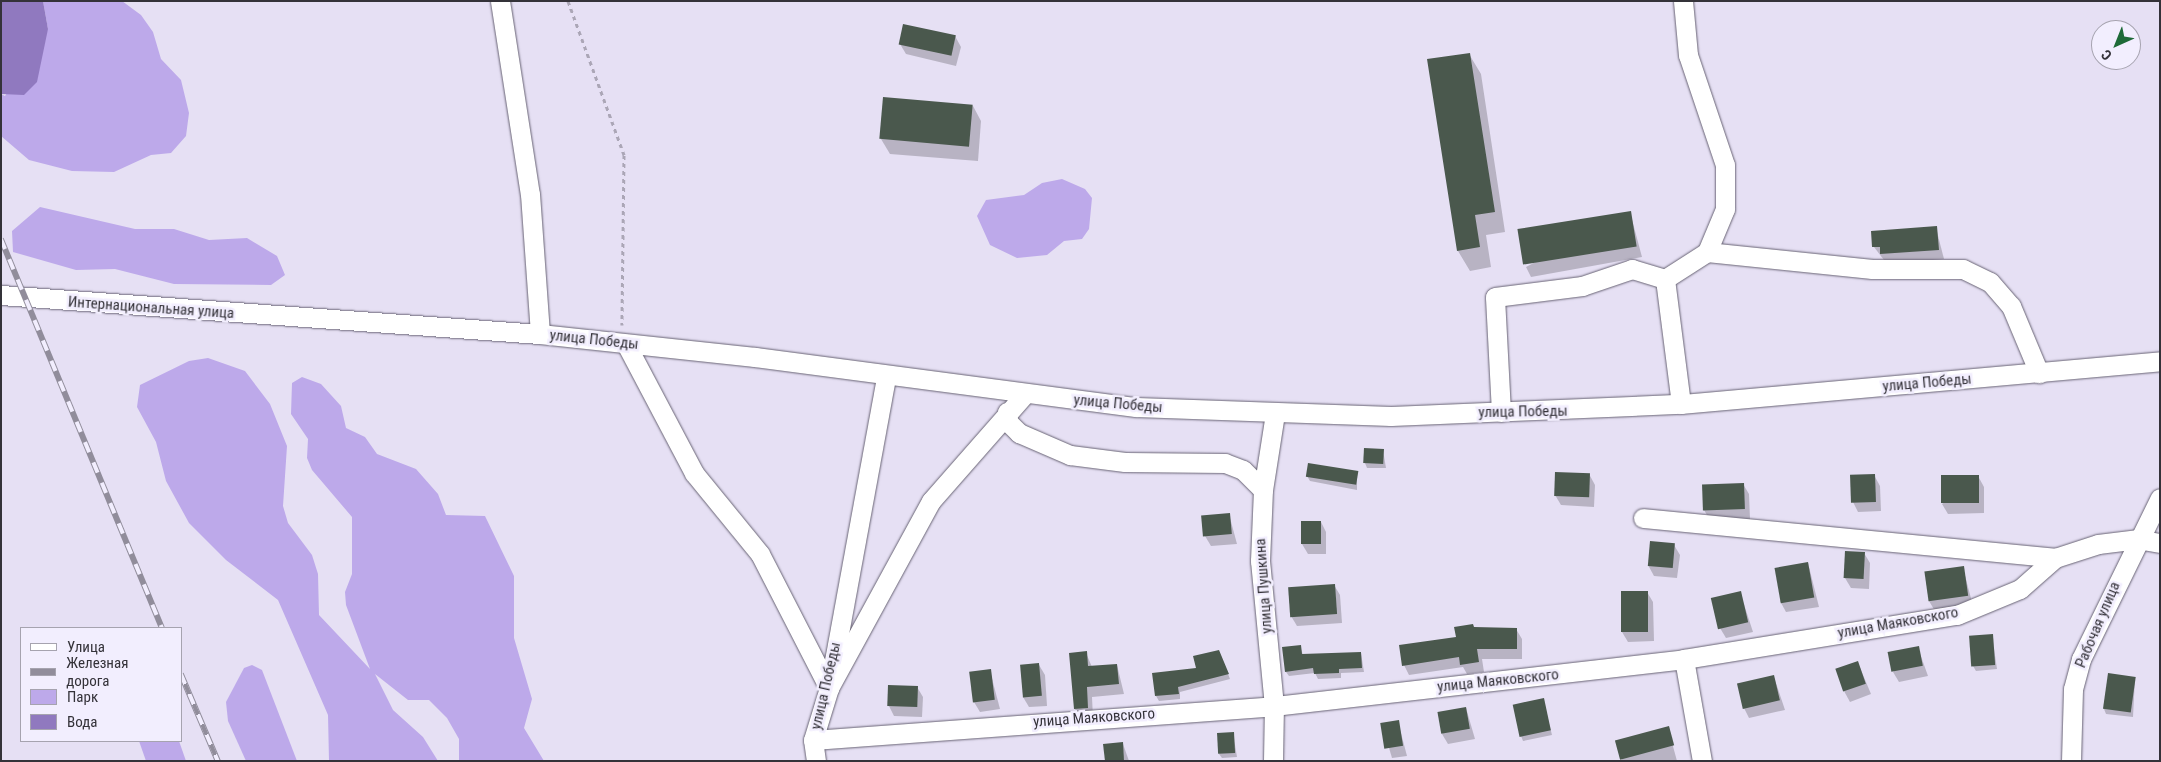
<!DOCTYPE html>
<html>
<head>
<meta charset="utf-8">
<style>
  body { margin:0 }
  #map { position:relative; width:2161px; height:762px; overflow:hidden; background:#e6e0f4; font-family:"Roboto Condensed",sans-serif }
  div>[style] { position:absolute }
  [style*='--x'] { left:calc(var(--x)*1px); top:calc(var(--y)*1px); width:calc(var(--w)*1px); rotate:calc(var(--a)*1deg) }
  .green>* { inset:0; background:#bda9ea }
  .water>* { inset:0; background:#9079bf }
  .shadow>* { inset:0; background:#0003 }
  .building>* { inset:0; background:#4a584d; transform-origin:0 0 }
  .path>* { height:3px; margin-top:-1.5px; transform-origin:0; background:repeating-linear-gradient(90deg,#aba6b6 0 4px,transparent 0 8px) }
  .roads { filter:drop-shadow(0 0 1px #686374) drop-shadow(0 0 1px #686374) }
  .minor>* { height:19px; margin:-9.5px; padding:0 9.5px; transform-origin:9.5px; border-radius:9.5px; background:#fff }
  .rail>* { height:5.5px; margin-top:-2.75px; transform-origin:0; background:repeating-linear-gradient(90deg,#f2eefe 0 11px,#918d9b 0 22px); box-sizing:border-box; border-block:1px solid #918d9b }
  span { translate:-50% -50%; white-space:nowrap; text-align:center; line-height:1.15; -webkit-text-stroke:5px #f2eefe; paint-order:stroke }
  .street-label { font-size:15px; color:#343239 }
  .frame { position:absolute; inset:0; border:2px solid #343239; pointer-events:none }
  .legend { position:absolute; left:20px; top:627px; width:162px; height:115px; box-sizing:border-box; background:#f2eefe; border:1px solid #a6a3af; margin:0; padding:6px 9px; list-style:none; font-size:15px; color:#343239 }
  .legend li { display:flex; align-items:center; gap:10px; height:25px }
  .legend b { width:25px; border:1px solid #a6a3af }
  .north { position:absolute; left:2091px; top:20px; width:50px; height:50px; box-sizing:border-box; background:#f2eefe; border:1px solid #a6a3af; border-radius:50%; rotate:224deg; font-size:14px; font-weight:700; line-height:20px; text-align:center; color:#343239 }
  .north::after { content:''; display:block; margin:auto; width:18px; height:22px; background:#1e6a38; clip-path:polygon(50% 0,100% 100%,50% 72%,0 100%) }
</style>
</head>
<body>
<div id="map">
  <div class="green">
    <i style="clip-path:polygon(43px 1px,122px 1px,141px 15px,153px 32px,161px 59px,181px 80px,189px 113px,186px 136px,171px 153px,151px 155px,114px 172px,72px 171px,29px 160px,1px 136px,1px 94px,5px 96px,48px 29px)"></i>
    <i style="clip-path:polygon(1062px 179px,1085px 189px,1092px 198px,1089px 229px,1082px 239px,1064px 241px,1047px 255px,1017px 258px,990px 245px,977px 216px,986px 200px,1024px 195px,1042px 183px)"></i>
    <i style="clip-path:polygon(40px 207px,135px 229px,174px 229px,209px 240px,247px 238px,277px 256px,285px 275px,271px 285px,174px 284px,115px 269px,76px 270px,13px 252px,12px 231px)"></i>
    <i style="clip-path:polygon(208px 358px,245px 371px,270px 404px,287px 446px,283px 506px,288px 523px,312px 555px,318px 574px,319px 615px,370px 669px,346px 605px,345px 592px,352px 574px,352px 517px,312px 470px,307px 458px,308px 439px,291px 414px,292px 383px,302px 377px,321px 384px,341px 406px,346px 428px,365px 437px,377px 454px,416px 469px,438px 494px,446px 515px,485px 516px,514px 576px,514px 638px,532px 699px,524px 728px,544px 761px,459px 761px,459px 739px,447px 718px,429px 700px,408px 700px,375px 674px,393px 710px,423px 737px,438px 761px,329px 761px,328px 715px,278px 600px,226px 560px,189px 523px,166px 481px,156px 442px,137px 407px,140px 385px,189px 361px)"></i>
    <i style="clip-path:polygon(252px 665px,262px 670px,297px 761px,246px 761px,228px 721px,226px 702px,244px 668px)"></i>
    <i style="clip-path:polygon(139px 741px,179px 741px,186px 761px,146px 761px)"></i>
  </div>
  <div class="water">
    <i style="clip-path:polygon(1px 1px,43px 1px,48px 29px,37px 82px,24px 95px,1px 94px)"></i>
  </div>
  <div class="shadow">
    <i style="clip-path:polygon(955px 36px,961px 47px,956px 66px,906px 54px,900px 44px)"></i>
    <i style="clip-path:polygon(1469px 54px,1481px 74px,1505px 232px,1486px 235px,1491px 267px,1470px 271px,1458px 251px)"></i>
    <i style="clip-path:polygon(973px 106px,981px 121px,978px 161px,890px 154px,881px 139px)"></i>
    <i style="clip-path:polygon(1630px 212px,1642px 257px,1531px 277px,1526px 267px)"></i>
    <i style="clip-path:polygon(1936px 228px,1944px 259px,1887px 264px,1874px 247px)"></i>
    <i style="clip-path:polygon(1383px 450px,1386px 468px,1367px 468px,1365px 463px)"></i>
    <i style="clip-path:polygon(1357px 472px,1357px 490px,1310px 481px,1307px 476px)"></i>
    <i style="clip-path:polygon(1589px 474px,1595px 485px,1594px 507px,1561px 505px,1555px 495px)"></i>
    <i style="clip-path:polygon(1874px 475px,1880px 486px,1881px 511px,1858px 512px,1853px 502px)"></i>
    <i style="clip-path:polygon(1978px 476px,1984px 487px,1984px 513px,1948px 514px,1942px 504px)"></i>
    <i style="clip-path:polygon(1743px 484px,1749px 494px,1750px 519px,1710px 520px,1704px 510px)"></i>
    <i style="clip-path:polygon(1229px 514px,1237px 544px,1211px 546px,1205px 536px)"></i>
    <i style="clip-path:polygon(1321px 522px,1326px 532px,1326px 554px,1308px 554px,1302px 544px)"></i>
    <i style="clip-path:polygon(1674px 545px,1680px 555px,1677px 578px,1654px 576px,1648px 565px)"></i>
    <i style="clip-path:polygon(1864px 553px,1870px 563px,1869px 589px,1851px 588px,1845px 578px)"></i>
    <i style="clip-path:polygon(1808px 563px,1819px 607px,1786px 612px,1780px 601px)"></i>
    <i style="clip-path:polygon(1963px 568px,1973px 606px,1935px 611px,1929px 601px)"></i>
    <i style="clip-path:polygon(1334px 585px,1340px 595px,1342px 623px,1297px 626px,1291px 616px)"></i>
    <i style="clip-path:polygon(1647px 592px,1653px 602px,1654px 641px,1628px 642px,1622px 632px)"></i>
    <i style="clip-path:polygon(1740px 592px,1753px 632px,1726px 638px,1720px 628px)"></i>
    <i style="clip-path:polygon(1474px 629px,1516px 629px,1522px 639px,1522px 659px,1482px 659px,1484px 672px,1467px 674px,1463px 667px,1409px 675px,1404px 665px)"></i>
    <i style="clip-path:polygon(1992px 635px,1997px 669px,1976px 671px,1973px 666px)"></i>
    <i style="clip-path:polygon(1300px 646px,1303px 655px,1361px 653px,1364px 672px,1341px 673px,1341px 678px,1318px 679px,1315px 673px,1289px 676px,1286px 672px)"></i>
    <i style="clip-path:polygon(1918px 648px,1928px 676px,1899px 682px,1893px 672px)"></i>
    <i style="clip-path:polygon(1086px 653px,1092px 667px,1117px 665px,1124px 694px,1092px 697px,1093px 718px,1081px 719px,1075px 709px,1070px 654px)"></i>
    <i style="clip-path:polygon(1221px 656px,1230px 679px,1180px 692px,1180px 699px,1159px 701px,1156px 696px)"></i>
    <i style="clip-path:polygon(1858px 663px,1871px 694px,1850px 702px,1844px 691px)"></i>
    <i style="clip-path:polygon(1039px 665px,1045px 675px,1047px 706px,1029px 707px,1023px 697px)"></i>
    <i style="clip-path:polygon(990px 671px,1000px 709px,980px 712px,974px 702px)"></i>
    <i style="clip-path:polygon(1774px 677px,1785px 710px,1749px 718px,1744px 708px)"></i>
    <i style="clip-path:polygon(2135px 678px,2133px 717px,2106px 714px,2104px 709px)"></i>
    <i style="clip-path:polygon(917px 687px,923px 697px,922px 717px,894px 716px,889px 706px)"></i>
    <i style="clip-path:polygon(1543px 699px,1552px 735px,1523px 741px,1521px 736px)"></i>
    <i style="clip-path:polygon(1466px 708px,1475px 739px,1448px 744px,1442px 734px)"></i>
    <i style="clip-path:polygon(1398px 722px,1407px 756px,1392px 758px,1382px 724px)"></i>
    <i style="clip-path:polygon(1668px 728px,1677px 761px,1622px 761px,1616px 741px)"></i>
    <i style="clip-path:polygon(1233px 733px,1237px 757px,1222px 758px,1219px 754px)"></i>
    <i style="clip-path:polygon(1123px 744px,1129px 761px,1106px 761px)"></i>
  </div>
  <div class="building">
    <i style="left:903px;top:24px;width:54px;height:21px;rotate:12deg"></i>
    <i style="clip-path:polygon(1470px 53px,1495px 212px,1475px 215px,1480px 247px,1457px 251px,1427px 59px)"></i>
    <i style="left:883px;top:97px;width:90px;height:42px;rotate:5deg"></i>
    <i style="left:1631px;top:211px;width:36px;height:115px;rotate:81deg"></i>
    <i style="clip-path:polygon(1937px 226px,1939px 250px,1880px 254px,1880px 247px,1872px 247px,1871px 231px)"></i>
    <i style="left:1364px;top:448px;width:20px;height:15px;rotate:3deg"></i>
    <i style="left:1308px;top:463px;width:51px;height:14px;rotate:9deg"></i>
    <i style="left:1555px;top:472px;width:35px;height:24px;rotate:2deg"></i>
    <i style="left:1875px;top:474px;width:28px;height:25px;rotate:88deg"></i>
    <i style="left:1979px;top:475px;width:28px;height:38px;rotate:90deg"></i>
    <i style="left:1744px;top:483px;width:26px;height:42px;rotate:88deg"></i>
    <i style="left:1230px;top:513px;width:21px;height:29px;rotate:85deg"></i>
    <i style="left:1301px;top:521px;width:20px;height:23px"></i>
    <i style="left:1650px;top:541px;width:25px;height:25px;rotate:5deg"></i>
    <i style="left:1845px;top:551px;width:20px;height:27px;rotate:3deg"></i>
    <i style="left:1808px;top:562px;width:36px;height:34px;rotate:80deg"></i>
    <i style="left:1964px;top:566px;width:30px;height:40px;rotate:82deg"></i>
    <i style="left:1335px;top:584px;width:30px;height:47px;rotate:86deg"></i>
    <i style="left:1621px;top:591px;width:27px;height:41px"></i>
    <i style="left:1741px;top:591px;width:32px;height:31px;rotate:77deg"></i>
    <i style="clip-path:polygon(1473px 624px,1474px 627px,1517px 628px,1517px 649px,1477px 649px,1479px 662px,1460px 665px,1459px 657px,1402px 666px,1399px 645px,1456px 637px,1454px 627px)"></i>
    <i style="left:1993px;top:634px;width:31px;height:24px;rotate:86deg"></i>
    <i style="clip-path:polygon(1301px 645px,1302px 654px,1361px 652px,1362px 668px,1339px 669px,1339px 673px,1314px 674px,1313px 668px,1285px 672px,1282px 647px)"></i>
    <i style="left:1919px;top:646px;width:20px;height:32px;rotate:79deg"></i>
    <i style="clip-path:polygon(1219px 650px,1229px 674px,1178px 687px,1179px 694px,1155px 696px,1152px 673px,1196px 668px,1193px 656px)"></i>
    <i style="clip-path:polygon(1087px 651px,1088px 666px,1117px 664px,1119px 684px,1087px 687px,1088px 708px,1074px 709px,1069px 653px)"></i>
    <i style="left:1858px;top:661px;width:24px;height:24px;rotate:71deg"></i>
    <i style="left:1039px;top:663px;width:33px;height:19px;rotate:85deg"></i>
    <i style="left:991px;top:669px;width:31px;height:22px;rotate:83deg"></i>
    <i style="left:2108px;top:673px;width:28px;height:36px;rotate:8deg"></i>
    <i style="left:1774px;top:675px;width:26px;height:38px;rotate:77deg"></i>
    <i style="left:888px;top:685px;width:30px;height:21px;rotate:2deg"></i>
    <i style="left:1544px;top:698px;width:33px;height:32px;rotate:78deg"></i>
    <i style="left:1466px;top:707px;width:22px;height:29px;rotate:80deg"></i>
    <i style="left:1399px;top:720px;width:26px;height:19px;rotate:81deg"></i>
    <i style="left:1669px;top:726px;width:20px;height:56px;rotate:75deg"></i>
    <i style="left:1234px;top:732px;width:21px;height:17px;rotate:87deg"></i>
    <i style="clip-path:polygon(1123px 742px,1124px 761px,1105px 761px,1103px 744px)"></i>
  </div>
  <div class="path">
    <i style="--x:568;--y:1;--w:164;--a:70"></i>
    <i style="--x:624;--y:155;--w:170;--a:90.7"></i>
  </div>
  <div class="roads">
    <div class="minor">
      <i style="--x:500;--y:1;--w:195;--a:81.2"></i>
      <i style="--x:530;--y:194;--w:140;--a:85.9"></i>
      <i style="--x:1707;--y:252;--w:166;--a:5.9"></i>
      <i style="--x:1872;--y:269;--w:91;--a:0"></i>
      <i style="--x:1963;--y:269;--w:30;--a:26"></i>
      <i style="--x:1990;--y:282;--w:32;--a:49"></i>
      <i style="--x:2011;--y:306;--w:73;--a:67.3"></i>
      <i style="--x:1;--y:295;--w:540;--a:4.14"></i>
      <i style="--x:540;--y:334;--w:216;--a:6.1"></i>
      <i style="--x:755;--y:357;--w:384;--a:7.5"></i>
      <i style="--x:1136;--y:407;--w:255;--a:2"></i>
      <i style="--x:1391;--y:416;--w:290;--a:-2.4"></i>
      <i style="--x:1681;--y:404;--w:481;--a:-5.1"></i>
      <i style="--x:626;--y:344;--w:146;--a:62.2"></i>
      <i style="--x:694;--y:473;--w:104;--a:50.8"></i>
      <i style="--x:760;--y:554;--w:151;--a:62.8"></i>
      <i style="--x:829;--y:688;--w:213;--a:-61.4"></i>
      <i style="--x:931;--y:501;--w:142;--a:-48.7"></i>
      <i style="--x:1681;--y:404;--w:126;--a:-97.3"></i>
      <i style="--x:1665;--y:279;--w:50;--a:-32.7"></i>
      <i style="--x:1707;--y:252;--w:47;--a:-67.3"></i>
      <i style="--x:1725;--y:209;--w:44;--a:-90"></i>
      <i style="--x:1725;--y:165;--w:116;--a:-108.6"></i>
      <i style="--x:1688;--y:55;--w:54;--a:-95.3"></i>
      <i style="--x:1007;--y:412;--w:10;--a:84"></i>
      <i style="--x:1008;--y:422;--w:16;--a:45"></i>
      <i style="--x:1019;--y:433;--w:56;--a:23.3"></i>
      <i style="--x:1070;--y:455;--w:55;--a:7.3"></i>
      <i style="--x:1125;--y:462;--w:100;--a:0.6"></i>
      <i style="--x:1225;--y:463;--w:19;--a:21"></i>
      <i style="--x:1243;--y:470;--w:28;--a:45"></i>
      <i style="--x:1501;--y:412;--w:115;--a:-93"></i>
      <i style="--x:1495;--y:297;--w:88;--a:-7.2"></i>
      <i style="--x:1582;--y:286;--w:53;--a:-18.8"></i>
      <i style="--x:1632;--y:269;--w:34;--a:17"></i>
      <i style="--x:1643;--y:518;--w:414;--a:5.5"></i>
      <i style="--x:1684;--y:659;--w:104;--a:80"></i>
      <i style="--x:813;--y:740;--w:462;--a:-4.2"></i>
      <i style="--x:1274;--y:706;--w:413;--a:-6.5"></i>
      <i style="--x:1684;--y:659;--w:277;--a:-9.2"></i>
      <i style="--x:1957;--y:615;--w:68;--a:-22.4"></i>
      <i style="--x:2020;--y:589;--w:47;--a:-41.5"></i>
      <i style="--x:2055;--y:558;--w:45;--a:-18"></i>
      <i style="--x:2098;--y:544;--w:39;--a:-7"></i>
      <i style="--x:2137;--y:539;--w:23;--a:10"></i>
      <i style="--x:816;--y:761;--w:21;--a:-98"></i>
      <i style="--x:813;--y:740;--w:54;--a:-72.9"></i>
      <i style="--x:829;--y:688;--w:317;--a:-79.6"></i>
      <i style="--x:1273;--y:761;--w:55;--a:-89"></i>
      <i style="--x:1274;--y:706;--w:146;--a:-95.5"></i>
      <i style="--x:1260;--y:561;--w:71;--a:-87.6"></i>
      <i style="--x:1263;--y:490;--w:78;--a:-81.1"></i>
      <i style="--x:2071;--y:761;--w:72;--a:-88.4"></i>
      <i style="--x:2073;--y:689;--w:31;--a:-75"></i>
      <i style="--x:2081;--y:659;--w:179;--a:-63.9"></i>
    </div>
  </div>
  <div class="rail">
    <i style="--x:1;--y:239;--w:421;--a:67.5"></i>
    <i style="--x:181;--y:674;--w:95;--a:67"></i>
  </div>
  <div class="street-label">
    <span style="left:151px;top:308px;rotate:4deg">Интернациональная улица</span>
    <span style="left:594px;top:340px;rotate:6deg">улица Победы</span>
    <span style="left:1927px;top:383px;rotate:-5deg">улица Победы</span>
    <span style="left:1118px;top:404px;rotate:5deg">улица Победы</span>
    <span style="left:1523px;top:412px;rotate:-1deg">улица Победы</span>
    <span style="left:1264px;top:586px;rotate:-94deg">улица Пушкина</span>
    <span style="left:1898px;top:623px;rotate:-10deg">улица Маяковского</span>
    <span style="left:2098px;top:625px;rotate:-67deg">Рабочая улица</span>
    <span style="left:1498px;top:681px;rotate:-6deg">улица Маяковского</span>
    <span style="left:826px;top:686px;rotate:-77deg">улица Победы</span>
    <span style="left:1094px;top:718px;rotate:-4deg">улица Маяковского</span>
  </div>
  <div class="frame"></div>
  <ul class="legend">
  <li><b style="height:6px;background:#fff"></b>Улица</li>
  <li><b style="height:6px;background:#918d9b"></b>Железная дорога</li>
  <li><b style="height:14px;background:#bda9ea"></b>Парк</li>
  <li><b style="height:14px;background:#9079bf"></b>Вода</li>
  </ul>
  <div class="north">С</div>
</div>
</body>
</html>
